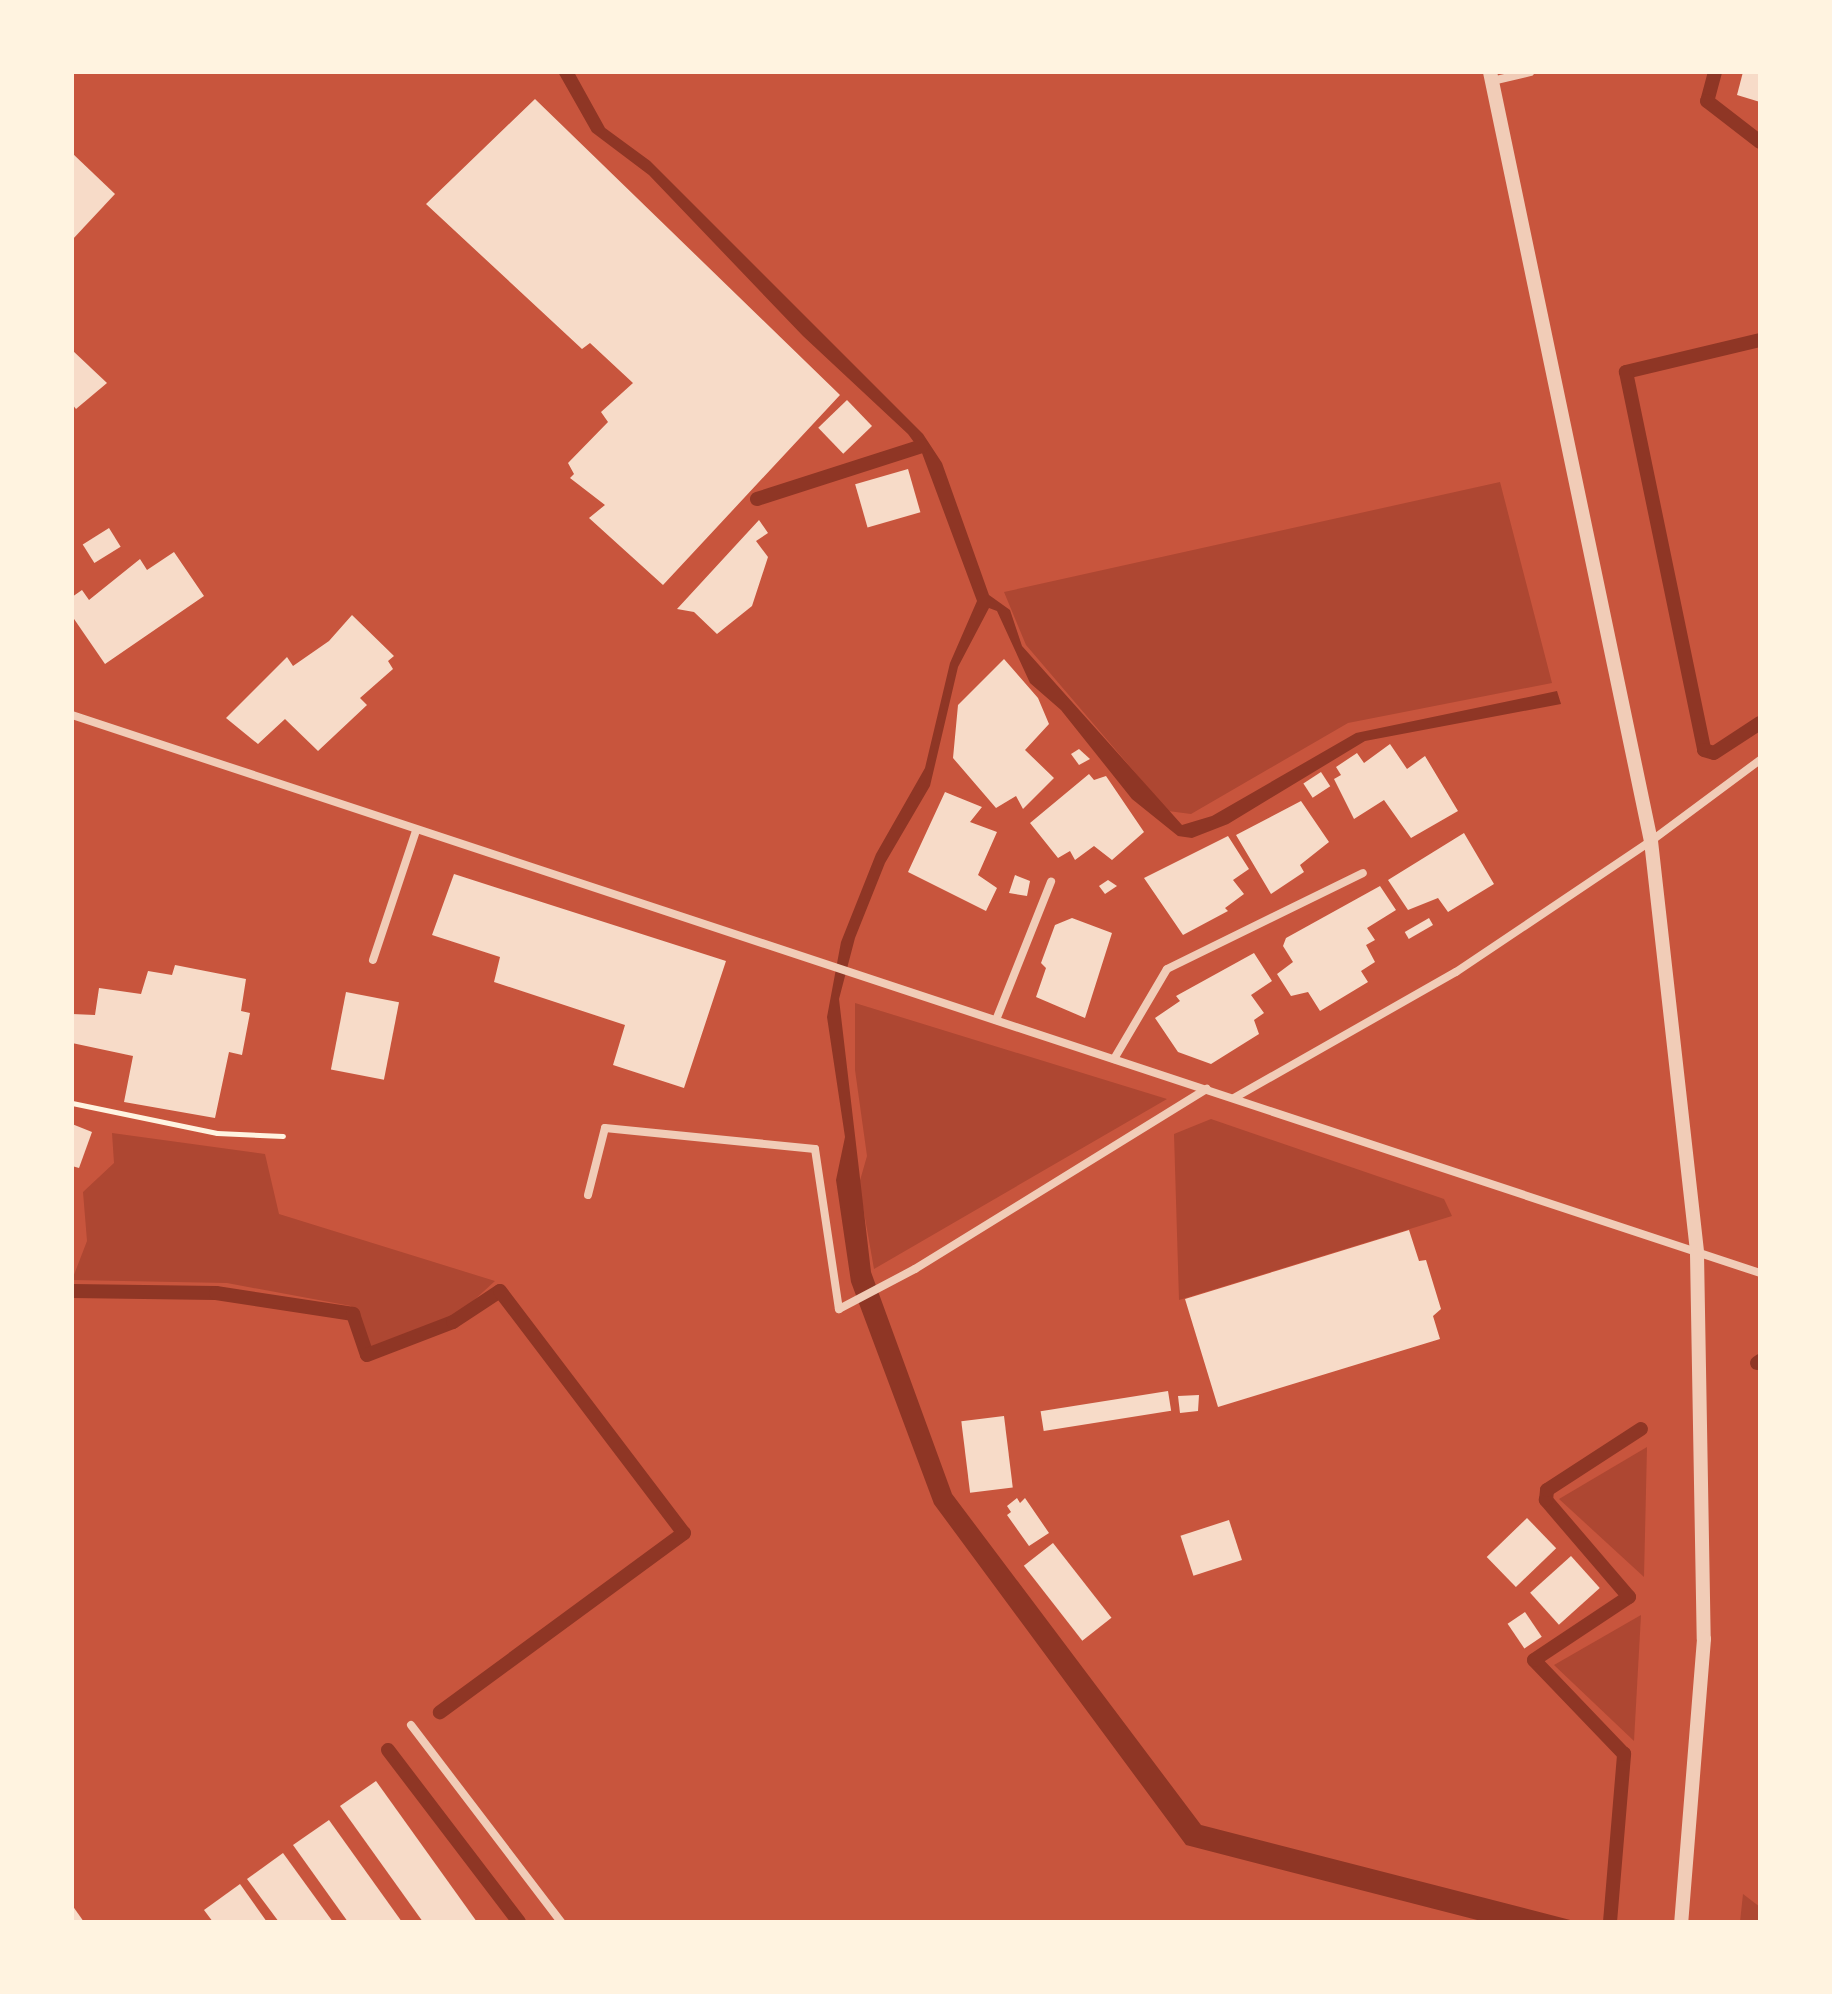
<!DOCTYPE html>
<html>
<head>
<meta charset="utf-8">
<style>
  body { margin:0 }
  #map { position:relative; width:1832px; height:1994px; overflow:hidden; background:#c8553d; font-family:Quicksand,sans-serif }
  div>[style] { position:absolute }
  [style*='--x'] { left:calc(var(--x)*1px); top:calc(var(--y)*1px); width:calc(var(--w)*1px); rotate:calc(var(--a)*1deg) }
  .green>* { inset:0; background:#ae4732 }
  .water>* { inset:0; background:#8f3625 }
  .stream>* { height:14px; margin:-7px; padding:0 7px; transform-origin:7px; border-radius:7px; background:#8f3625 }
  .building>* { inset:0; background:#f7dbc8; transform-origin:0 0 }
  .path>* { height:5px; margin:-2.5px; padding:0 2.5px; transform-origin:2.5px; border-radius:2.5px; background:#fff3e0 }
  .minor>* { height:8px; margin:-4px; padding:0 4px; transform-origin:4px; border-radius:4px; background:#f1ccb7 }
  .tertiary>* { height:14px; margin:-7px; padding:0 7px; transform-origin:7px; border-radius:7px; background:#f1ccb7 }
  span { translate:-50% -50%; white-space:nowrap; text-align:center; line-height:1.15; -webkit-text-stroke:8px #fff3e0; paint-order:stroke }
  .frame { position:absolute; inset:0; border:74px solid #fff3e0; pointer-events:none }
</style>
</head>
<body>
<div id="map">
  <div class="green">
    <i style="clip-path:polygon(1500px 482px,1552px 683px,1348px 723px,1191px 814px,1168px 811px,1026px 645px,1004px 592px)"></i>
    <i style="clip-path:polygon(855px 1003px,1167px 1099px,874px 1269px,859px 1184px,867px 1156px,855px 1070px)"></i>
    <i style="clip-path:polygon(1211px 1119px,1444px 1199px,1452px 1216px,1179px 1300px,1174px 1134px)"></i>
    <i style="clip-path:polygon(112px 1133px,265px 1154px,279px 1214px,495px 1281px,461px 1312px,371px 1347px,351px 1306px,227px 1283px,72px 1280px,87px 1241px,83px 1192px,114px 1163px)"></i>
    <i style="clip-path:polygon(1647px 1447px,1644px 1577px,1559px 1499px)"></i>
    <i style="clip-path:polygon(1641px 1615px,1634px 1741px,1554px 1665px)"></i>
    <i style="clip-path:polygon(1743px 1894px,1760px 1907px,1760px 1922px,1740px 1922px)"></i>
  </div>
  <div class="water">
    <i style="clip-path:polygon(558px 72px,574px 72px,605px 128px,650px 161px,923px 434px,942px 463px,989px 595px,1010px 610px,1022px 646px,1182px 825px,1212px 816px,1356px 733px,1557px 691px,1561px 704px,1365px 741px,1228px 824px,1192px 838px,1178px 836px,1132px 799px,1061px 710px,1030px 683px,997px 611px,989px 608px,958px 667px,930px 786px,885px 863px,855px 938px,839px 999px,871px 1272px,952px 1494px,1201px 1825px,1578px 1922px,1485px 1922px,1186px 1845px,934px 1504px,851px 1282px,836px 1180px,845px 1137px,827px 1017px,841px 942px,876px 854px,925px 768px,950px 663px,977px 601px,922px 453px,908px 434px,803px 336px,649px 175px,592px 132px)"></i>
  </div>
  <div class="stream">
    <i style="--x:1715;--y:72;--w:30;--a:105"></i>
    <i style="--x:1707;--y:101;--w:67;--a:37.7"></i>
    <i style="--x:1760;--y:340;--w:138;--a:166.6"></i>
    <i style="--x:1626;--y:372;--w:386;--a:78.3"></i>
    <i style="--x:1704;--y:750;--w:10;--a:17"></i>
    <i style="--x:1714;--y:753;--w:55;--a:-33.1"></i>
    <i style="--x:757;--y:499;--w:173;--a:-17.8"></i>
    <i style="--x:72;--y:1291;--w:144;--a:0.8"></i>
    <i style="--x:216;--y:1293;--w:139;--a:8.7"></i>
    <i style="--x:353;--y:1314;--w:43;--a:71.1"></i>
    <i style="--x:367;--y:1355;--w:92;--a:-21"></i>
    <i style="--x:453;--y:1322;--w:56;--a:-33.4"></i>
    <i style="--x:500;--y:1291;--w:304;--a:52.8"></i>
    <i style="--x:684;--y:1533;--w:303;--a:143.7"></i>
    <i style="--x:1757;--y:1363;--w:4;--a:-34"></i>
    <i style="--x:388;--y:1750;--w:216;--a:52.7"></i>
    <i style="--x:1610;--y:1922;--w:169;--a:-85.2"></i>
    <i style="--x:1624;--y:1754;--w:130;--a:-133.8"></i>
    <i style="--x:1534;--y:1660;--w:114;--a:-33.6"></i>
    <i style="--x:1629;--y:1597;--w:128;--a:-130.6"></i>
    <i style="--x:1546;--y:1500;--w:10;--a:-84"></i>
    <i style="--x:1547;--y:1490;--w:112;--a:-33"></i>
  </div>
  <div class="building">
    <i style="clip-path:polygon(1743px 72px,1760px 72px,1760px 102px,1737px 95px)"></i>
    <i style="clip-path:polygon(535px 99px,840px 395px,663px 585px,589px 518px,605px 505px,570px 478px,574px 474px,568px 463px,608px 422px,601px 412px,633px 383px,590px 343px,582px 349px,426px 204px)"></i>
    <i style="clip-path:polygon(72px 153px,115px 194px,72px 240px)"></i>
    <i style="clip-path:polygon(72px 350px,107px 383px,76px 409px,72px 404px)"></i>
    <i style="left:847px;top:400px;width:36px;height:40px;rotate:46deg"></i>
    <i style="left:908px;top:469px;width:45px;height:55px;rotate:74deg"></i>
    <i style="clip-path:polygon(759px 520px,768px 533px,756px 541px,768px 557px,752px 606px,717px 634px,694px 612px,677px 609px)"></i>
    <i style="left:109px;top:528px;width:22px;height:31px;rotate:58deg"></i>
    <i style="clip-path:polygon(174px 552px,204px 596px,105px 664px,72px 616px,72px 597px,82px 590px,89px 600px,140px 559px,147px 570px)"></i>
    <i style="clip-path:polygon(352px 615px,394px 656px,388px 661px,393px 669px,360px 698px,367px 705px,318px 751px,285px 719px,258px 744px,226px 718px,287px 657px,293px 666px,329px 641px)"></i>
    <i style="clip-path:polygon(1004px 659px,1038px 698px,1049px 724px,1025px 750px,1054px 778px,1023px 809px,1016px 796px,996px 808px,953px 758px,958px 705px)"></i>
    <i style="clip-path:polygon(1390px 744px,1407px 769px,1425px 756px,1458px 811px,1411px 838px,1384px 800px,1354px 819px,1334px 779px,1341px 775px,1336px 767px,1357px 753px,1364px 763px)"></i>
    <i style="clip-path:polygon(1079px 749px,1090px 759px,1079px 765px,1071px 754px)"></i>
    <i style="left:1321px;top:772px;width:17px;height:21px;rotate:57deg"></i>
    <i style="clip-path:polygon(1089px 774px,1094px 780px,1106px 776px,1144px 832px,1112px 860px,1094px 846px,1075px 860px,1070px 851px,1058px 858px,1030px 823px)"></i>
    <i style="clip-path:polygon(945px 792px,982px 807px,970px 822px,997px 832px,978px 875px,997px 888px,986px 911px,908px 872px)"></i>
    <i style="clip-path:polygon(1301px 801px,1329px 842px,1300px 865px,1304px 872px,1271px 894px,1236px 835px)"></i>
    <i style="clip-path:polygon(1464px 833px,1494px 884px,1448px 912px,1438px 898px,1408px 910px,1388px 880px)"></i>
    <i style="clip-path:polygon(1228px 836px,1249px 869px,1233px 880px,1244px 894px,1225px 908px,1228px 911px,1183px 935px,1144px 878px)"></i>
    <i style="clip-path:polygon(454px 874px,726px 961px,684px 1088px,613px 1065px,625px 1025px,494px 982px,500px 957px,432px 935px)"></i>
    <i style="clip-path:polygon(1015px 875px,1030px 881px,1027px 896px,1009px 893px)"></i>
    <i style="clip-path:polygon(1108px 880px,1117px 886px,1105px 894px,1099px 886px)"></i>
    <i style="clip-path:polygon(1380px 886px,1396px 910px,1367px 928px,1375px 940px,1366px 945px,1375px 962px,1361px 971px,1368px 982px,1320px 1011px,1308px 992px,1291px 996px,1277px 974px,1293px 962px,1283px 946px,1286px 938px)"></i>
    <i style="clip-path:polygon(1072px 918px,1112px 933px,1085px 1018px,1036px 997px,1046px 968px,1041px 963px,1055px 925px)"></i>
    <i style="left:1429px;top:918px;width:8px;height:28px;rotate:60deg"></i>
    <i style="clip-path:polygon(1254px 953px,1272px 981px,1251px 995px,1264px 1013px,1254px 1020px,1259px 1034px,1211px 1064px,1178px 1052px,1155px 1018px,1180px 1001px,1176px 996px)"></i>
    <i style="clip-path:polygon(175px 965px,246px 979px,241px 1011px,250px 1013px,242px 1055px,229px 1052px,215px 1118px,124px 1102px,133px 1056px,72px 1043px,72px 1014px,95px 1015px,99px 988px,141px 994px,148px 971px,172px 975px)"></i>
    <i style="left:346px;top:992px;width:54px;height:79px;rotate:11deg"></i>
    <i style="clip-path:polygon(72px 1124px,92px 1132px,79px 1168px,72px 1166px)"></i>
    <i style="clip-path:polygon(1409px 1230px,1419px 1261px,1426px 1260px,1441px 1309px,1433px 1316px,1440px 1339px,1218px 1407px,1185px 1299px)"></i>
    <i style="left:1168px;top:1391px;width:20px;height:129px;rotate:81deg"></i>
    <i style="clip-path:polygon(1199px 1395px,1198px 1411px,1180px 1413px,1178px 1396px)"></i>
    <i style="left:1004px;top:1416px;width:72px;height:43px;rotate:83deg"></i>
    <i style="clip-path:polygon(1017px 1498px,1020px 1503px,1025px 1498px,1049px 1533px,1029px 1546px,1007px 1515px,1011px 1512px,1007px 1506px)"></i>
    <i style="left:1527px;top:1518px;width:42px;height:56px;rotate:46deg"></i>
    <i style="left:1229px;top:1520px;width:42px;height:51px;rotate:72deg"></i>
    <i style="left:1053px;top:1543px;width:95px;height:37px;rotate:52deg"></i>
    <i style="left:1571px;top:1556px;width:43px;height:55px;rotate:48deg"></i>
    <i style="left:1525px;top:1612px;width:30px;height:21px;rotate:56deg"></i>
    <i style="clip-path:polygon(376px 1781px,477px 1922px,423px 1922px,340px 1806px)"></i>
    <i style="clip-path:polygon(329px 1820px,402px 1922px,348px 1922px,293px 1845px)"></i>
    <i style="clip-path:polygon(283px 1853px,333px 1922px,279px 1922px,247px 1879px)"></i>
    <i style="clip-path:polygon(240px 1884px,267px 1922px,213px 1922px,204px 1910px)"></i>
    <i style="clip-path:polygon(72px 1905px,84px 1922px,72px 1922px)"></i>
  </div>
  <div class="path">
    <i style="--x:72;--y:1103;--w:148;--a:11.7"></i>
    <i style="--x:217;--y:1133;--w:66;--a:2.6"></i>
  </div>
  <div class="minor">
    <i style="--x:1492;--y:81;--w:39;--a:-13"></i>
    <i style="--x:72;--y:715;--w:1778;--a:18.29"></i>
    <i style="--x:373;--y:960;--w:136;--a:-71.6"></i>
    <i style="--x:996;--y:1020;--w:149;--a:-68.3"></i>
    <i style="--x:1114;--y:1059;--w:104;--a:-59.5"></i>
    <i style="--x:1167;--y:969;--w:218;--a:-26.1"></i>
    <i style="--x:1234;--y:1098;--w:255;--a:-29.6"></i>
    <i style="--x:1456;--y:972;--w:235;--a:-33.9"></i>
    <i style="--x:1651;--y:841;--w:136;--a:-36.6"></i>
    <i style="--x:588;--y:1195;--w:69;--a:-75.8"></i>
    <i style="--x:605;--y:1128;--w:211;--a:5.7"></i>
    <i style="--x:815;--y:1149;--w:162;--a:81.5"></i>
    <i style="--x:839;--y:1309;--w:86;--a:-27.8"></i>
    <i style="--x:915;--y:1269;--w:343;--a:-31.7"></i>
    <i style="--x:411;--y:1725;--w:248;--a:52.7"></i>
  </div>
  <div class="tertiary">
    <i style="--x:1490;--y:72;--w:786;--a:78.18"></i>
    <i style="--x:1651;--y:841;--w:416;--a:83.6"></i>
    <i style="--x:1697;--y:1254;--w:385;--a:89"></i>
    <i style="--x:1704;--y:1639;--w:284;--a:94.6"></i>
  </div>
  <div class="frame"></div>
</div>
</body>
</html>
